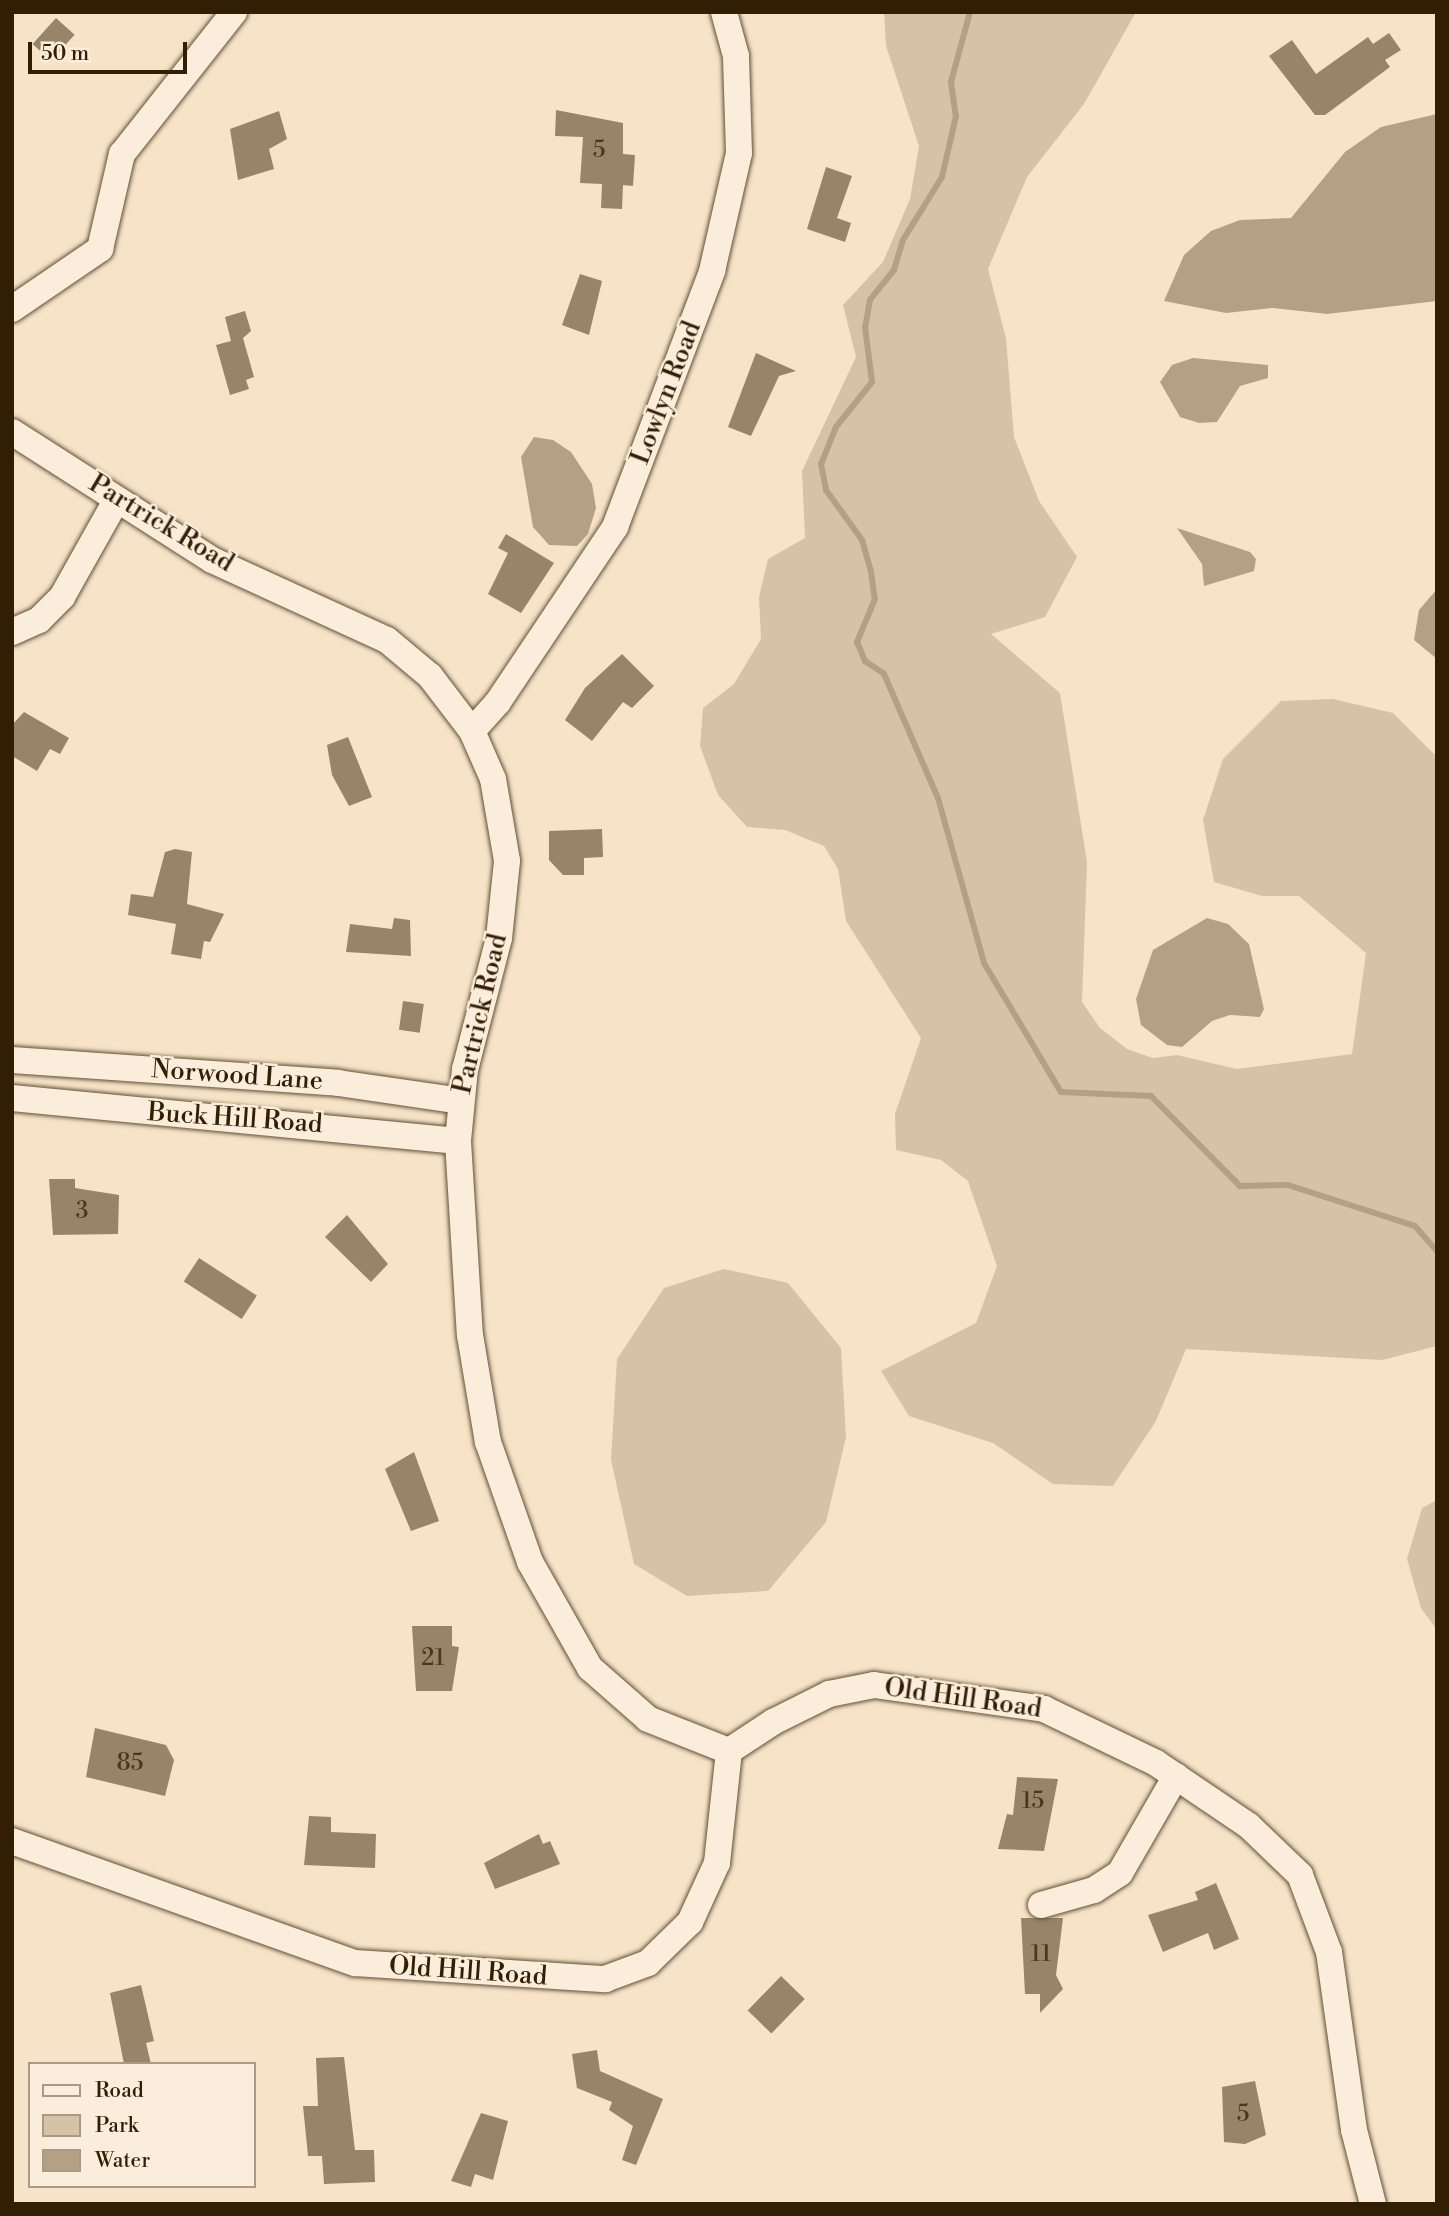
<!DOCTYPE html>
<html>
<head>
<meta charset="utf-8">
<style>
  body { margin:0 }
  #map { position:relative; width:1449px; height:2216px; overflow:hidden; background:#f7e4c8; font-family:"Libre Bodoni",serif }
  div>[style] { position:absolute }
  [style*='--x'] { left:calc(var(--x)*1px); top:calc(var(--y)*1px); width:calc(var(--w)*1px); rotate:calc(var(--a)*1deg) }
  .green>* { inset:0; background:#d5c2a7 }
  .water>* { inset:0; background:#b4a185 }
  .stream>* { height:6px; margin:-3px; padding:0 3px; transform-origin:3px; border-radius:3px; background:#b4a185 }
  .building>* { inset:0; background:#988569; transform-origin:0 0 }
  .roads { filter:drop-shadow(0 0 2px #625034) drop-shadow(0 0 2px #625034) }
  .minor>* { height:26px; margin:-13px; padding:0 13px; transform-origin:13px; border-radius:13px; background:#faeddb }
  span { translate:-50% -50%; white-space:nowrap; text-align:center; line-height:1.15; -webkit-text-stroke:5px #faeddb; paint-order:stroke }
  .number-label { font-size:23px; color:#4b381c }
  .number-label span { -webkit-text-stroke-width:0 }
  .street-label { font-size:26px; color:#311e03 }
  .frame { position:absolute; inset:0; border:14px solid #311e03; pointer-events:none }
  .legend { position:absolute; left:28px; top:2062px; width:228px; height:126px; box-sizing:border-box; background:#faeddb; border:2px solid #aa9a85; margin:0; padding:9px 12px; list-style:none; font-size:21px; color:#311e03 }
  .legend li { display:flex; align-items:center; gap:14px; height:35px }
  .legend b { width:35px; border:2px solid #aa9a85 }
  .scale { position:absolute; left:28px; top:42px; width:159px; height:32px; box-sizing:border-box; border:4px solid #311e03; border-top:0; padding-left:9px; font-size:21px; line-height:24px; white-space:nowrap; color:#311e03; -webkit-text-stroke:5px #faeddb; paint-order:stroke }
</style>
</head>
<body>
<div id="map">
  <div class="green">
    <i style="clip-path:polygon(884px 12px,1136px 12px,1084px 104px,1027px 177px,988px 269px,1006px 338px,1014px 437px,1039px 501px,1077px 557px,1045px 617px,991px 634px,1060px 693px,1087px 862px,1082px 1002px,1100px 1028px,1127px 1049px,1153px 1058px,1177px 1055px,1237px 1069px,1352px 1054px,1366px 953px,1299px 896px,1262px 896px,1214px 882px,1203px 820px,1223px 759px,1281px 701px,1333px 699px,1393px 713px,1437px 757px,1437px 1346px,1382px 1360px,1186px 1349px,1156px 1421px,1113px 1486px,1053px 1484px,993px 1443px,909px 1416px,881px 1371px,976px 1323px,997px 1266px,968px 1181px,941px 1160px,896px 1150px,895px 1114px,921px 1038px,846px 921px,838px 869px,824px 846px,785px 830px,747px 827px,718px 795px,700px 746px,703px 708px,734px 684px,761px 639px,759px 597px,768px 559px,805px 538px,802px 471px,856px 357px,843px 305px,883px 262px,910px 199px,919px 146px,886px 46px)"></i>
    <i style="clip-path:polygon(724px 1269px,788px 1283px,841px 1348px,846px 1437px,826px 1522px,768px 1591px,687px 1596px,634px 1564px,611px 1460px,617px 1359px,664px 1288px)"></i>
    <i style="clip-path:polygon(1437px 1500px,1437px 1630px,1421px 1608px,1407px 1559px,1422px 1508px)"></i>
  </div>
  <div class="water">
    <i style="clip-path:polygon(1437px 114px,1437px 301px,1327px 314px,1273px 308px,1226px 313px,1164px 301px,1184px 255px,1211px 231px,1240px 220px,1291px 218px,1345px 152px,1381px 127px)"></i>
    <i style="clip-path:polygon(1193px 358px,1268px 365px,1268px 378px,1240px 386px,1217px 422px,1199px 423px,1180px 417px,1160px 382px,1172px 365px)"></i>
    <i style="clip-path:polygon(534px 437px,553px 440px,571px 452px,592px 484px,596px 508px,588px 534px,577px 546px,549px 545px,533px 527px,521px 457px)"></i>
    <i style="clip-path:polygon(1177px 528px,1250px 552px,1256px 559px,1254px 571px,1204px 586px,1202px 564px)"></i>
    <i style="clip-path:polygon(1437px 589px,1437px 659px,1414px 640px,1419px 610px)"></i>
    <i style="clip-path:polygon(1207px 918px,1228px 924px,1249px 944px,1264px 1009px,1260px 1017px,1230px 1015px,1212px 1021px,1182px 1047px,1167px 1045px,1141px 1025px,1136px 999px,1153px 950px)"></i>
  </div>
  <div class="stream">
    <i style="--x:970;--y:12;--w:73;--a:105.2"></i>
    <i style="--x:951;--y:82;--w:34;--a:82"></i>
    <i style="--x:956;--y:116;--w:63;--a:102.9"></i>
    <i style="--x:942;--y:177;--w:74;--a:121.8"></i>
    <i style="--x:903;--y:240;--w:31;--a:107"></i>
    <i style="--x:894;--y:270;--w:38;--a:129"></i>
    <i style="--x:870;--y:300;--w:27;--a:100"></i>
    <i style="--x:865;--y:327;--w:55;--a:82.7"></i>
    <i style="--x:872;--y:382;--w:58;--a:128.7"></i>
    <i style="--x:836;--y:427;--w:40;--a:112"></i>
    <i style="--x:821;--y:464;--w:26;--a:79"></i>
    <i style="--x:826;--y:490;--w:62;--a:54.2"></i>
    <i style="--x:862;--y:540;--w:33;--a:74"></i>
    <i style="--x:871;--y:572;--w:27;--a:82"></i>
    <i style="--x:875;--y:599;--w:47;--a:112.7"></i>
    <i style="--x:857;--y:642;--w:21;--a:67"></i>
    <i style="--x:865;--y:661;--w:23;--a:34"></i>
    <i style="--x:884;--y:674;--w:135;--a:66.5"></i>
    <i style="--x:938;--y:798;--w:171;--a:74.4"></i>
    <i style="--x:984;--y:963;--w:150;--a:59.2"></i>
    <i style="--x:1061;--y:1092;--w:90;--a:2.5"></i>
    <i style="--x:1151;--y:1096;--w:127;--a:45.3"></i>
    <i style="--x:1240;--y:1186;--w:48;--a:-1.2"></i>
    <i style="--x:1288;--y:1185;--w:133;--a:17.9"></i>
    <i style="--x:1415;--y:1226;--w:33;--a:49"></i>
  </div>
  <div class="building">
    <i style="left:56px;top:18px;width:25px;height:35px;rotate:42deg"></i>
    <i style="clip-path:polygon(1389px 33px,1401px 50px,1385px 60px,1390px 67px,1325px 115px,1315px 115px,1269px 56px,1292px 40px,1316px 74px,1368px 37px,1373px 44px)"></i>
    <i style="clip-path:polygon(556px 110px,623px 123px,623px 154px,635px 155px,633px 186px,623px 185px,622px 209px,601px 208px,602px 184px,580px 183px,583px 137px,555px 136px)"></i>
    <i style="clip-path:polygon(279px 111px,287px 139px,269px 149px,274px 169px,238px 180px,230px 129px)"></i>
    <i style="clip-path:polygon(826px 167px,852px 176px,837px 218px,851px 223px,845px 242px,807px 229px)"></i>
    <i style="clip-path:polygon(580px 274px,602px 281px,589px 335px,562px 325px)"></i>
    <i style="clip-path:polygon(245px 311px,251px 331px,243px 338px,254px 377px,246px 380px,249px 389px,230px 395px,216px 345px,231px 341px,225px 317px)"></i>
    <i style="clip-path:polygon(756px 353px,796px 371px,779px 376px,751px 436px,728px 427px)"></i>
    <i style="clip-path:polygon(506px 534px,554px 563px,521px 613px,488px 594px,508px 553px,498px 548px)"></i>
    <i style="clip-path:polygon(622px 654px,654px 686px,632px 708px,623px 702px,592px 741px,565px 720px,585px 688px)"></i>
    <i style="clip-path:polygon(24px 712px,69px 738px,60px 754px,50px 749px,37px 771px,12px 756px,12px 725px)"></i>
    <i style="clip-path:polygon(348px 737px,372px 797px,349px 806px,332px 775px,327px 745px)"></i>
    <i style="clip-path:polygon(602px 829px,603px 857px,584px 858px,584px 875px,563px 875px,549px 860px,549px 831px)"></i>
    <i style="clip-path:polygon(175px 849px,192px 852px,187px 904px,224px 914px,210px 942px,204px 941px,201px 959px,171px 954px,176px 924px,128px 915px,131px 894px,153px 897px,165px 852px)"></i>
    <i style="clip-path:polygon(394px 918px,410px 920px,411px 956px,346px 952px,350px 924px,392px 929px)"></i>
    <i style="left:403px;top:1001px;width:21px;height:29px;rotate:8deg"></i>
    <i style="clip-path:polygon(49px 1179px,75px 1179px,75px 1188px,119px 1195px,118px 1234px,53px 1235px)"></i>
    <i style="clip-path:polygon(347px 1215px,388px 1264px,371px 1282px,325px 1237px)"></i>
    <i style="left:199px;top:1258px;width:69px;height:28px;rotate:33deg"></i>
    <i style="clip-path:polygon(414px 1452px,439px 1521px,411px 1531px,385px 1469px)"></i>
    <i style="clip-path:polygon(412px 1626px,452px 1626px,452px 1646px,459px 1647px,452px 1691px,416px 1691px)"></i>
    <i style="clip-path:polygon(95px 1728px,166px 1745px,174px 1760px,165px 1796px,86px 1777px)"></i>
    <i style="clip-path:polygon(1017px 1777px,1058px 1779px,1044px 1851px,998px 1849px,1007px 1814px,1013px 1815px)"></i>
    <i style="clip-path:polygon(309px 1816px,331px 1817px,331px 1832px,376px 1834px,375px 1868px,304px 1865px)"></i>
    <i style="clip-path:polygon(539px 1834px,543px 1844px,550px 1841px,560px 1864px,495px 1889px,484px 1863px)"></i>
    <i style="clip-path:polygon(1216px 1883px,1239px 1939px,1214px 1950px,1208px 1933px,1163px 1952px,1148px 1915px,1198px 1900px,1195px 1892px)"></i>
    <i style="clip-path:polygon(1021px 1918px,1063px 1918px,1056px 1975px,1063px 1989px,1040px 2013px,1040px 1994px,1025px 1994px)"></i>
    <i style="left:781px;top:1976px;width:33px;height:48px;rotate:44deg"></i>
    <i style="clip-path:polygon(141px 1985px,154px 2041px,146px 2043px,151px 2064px,124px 2064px,110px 1993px)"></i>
    <i style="clip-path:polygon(597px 2050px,600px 2071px,663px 2099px,636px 2165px,622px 2160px,633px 2126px,609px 2110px,612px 2102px,577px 2088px,572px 2054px)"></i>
    <i style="clip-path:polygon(344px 2057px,355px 2150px,374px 2150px,375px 2182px,324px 2184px,322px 2156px,308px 2156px,303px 2106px,318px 2106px,316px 2058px)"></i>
    <i style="clip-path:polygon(1255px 2081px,1266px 2135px,1245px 2144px,1224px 2142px,1222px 2087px)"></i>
    <i style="clip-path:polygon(481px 2113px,508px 2121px,493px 2180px,475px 2174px,471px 2187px,451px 2181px)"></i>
  </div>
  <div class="roads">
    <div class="minor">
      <i style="--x:12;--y:309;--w:107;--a:-34.3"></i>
      <i style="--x:100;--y:249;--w:98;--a:-77"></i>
      <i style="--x:122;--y:154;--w:181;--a:-51.7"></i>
      <i style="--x:12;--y:432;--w:237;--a:32.6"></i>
      <i style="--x:212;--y:560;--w:192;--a:24.6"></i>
      <i style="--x:387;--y:640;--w:56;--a:39.9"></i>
      <i style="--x:430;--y:676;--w:69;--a:52.6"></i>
      <i style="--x:472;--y:731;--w:52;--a:66.4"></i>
      <i style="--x:493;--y:779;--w:83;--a:80.3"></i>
      <i style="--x:507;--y:861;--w:77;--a:95.9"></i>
      <i style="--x:499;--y:938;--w:135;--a:104.5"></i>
      <i style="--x:465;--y:1069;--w:72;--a:95.6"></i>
      <i style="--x:458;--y:1141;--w:194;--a:86.5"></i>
      <i style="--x:470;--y:1335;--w:109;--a:80.5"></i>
      <i style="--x:488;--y:1442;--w:127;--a:70.7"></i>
      <i style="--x:530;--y:1562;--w:122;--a:60.5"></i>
      <i style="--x:590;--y:1668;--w:77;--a:41.3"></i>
      <i style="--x:648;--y:1719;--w:87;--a:21.6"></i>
      <i style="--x:12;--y:632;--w:30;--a:-24"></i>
      <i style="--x:39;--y:620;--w:33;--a:-45"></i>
      <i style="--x:62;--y:597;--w:112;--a:-60.7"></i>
      <i style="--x:472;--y:731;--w:39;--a:-48"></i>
      <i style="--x:498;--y:702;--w:211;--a:-56.2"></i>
      <i style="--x:615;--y:527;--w:274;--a:-69.2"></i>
      <i style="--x:712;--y:271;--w:121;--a:-77.1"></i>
      <i style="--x:739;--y:153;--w:97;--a:-91.8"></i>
      <i style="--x:736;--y:56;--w:46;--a:-105.3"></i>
      <i style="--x:12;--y:1060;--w:327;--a:4"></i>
      <i style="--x:338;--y:1083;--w:124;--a:8.3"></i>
      <i style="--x:12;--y:1098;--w:448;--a:5.5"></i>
      <i style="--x:12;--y:1841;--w:364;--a:19.6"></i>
      <i style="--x:355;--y:1963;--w:251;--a:3.7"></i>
      <i style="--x:605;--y:1979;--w:46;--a:-20.4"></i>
      <i style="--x:648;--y:1963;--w:59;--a:-44.3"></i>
      <i style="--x:690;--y:1922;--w:65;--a:-65.4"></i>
      <i style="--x:717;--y:1863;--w:113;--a:-83.9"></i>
      <i style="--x:729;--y:1751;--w:53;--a:-33.4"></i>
      <i style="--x:773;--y:1722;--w:63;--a:-26.6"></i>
      <i style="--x:829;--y:1694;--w:46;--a:-11.3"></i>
      <i style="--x:874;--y:1685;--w:172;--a:8"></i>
      <i style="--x:1044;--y:1709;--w:124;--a:25.7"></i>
      <i style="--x:1156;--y:1763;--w:112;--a:34.1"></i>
      <i style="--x:1249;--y:1826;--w:71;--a:43.9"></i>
      <i style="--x:1300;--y:1875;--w:82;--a:69.4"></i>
      <i style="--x:1329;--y:1952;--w:180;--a:82"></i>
      <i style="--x:1354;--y:2130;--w:76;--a:75.6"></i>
      <i style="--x:1041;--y:1905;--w:55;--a:-15.8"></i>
      <i style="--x:1094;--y:1890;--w:31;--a:-33"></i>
      <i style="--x:1120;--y:1873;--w:112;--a:-60"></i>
    </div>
  </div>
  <div class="number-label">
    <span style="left:599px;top:150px">5</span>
    <span style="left:82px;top:1211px">3</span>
    <span style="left:433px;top:1658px">21</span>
    <span style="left:130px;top:1763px">85</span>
    <span style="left:1033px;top:1801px">15</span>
    <span style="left:1041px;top:1954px">11</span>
    <span style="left:1243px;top:2114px">5</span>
  </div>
  <div class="street-label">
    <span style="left:667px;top:393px;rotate:-69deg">Lowlyn Road</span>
    <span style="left:161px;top:524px;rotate:31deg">Partrick Road</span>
    <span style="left:481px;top:1014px;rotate:-77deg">Partrick Road</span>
    <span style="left:237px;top:1076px;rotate:4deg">Norwood Lane</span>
    <span style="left:235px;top:1119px;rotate:4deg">Buck Hill Road</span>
    <span style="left:963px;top:1699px;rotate:8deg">Old Hill Road</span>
    <span style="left:468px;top:1972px;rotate:4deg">Old Hill Road</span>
  </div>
  <div class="frame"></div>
  <ul class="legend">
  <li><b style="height:9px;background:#faeddb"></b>Road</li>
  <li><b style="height:19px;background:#d5c2a7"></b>Park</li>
  <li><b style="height:19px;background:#b4a185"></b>Water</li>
  </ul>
  <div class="scale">50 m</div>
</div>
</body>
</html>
